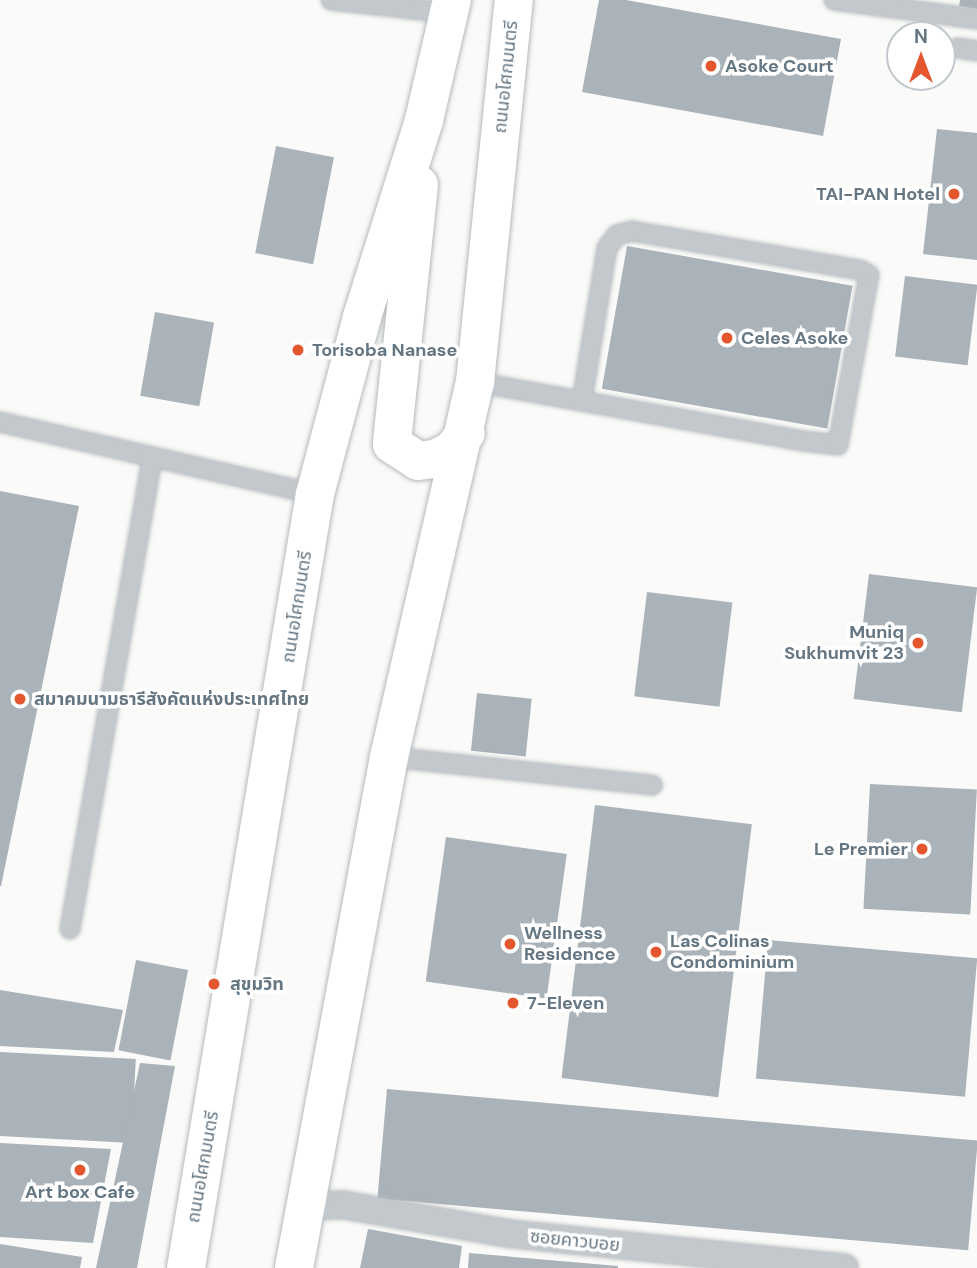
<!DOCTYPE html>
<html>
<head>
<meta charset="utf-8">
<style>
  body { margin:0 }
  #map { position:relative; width:977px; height:1268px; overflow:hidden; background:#fafaf8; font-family:"DM Sans","Noto Sans Thai",sans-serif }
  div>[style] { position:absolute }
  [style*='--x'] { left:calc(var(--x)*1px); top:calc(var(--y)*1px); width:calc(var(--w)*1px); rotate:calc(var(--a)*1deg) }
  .building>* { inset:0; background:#aab3b9; transform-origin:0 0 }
  .roads { filter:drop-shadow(0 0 2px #b5babe) drop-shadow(0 0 2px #b5babe) }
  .service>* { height:18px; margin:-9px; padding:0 9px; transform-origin:9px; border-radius:9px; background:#c3c8cc }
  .pedestrian>* { height:26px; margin:-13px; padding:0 13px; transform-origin:13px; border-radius:13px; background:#c3c8cc }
  .primary>* { height:38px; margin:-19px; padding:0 19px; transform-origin:19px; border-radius:19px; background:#fff }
  .dots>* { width:19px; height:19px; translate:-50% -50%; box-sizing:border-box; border:4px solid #fff; border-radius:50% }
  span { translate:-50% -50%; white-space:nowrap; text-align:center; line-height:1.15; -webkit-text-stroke:7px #fff; paint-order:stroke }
  .poi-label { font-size:18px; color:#657683; font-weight:700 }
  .left { translate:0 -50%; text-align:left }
  .right { translate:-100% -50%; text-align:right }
  .street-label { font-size:18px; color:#657683 }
  .north { position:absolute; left:886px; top:21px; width:70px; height:70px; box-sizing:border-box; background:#fff; border:2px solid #c1c8cd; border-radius:50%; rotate:0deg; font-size:19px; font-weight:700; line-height:28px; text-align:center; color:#657683 }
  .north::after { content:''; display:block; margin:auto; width:24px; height:32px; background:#e4572e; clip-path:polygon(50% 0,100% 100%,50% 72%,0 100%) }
</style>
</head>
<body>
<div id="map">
  <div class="building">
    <i style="clip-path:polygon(599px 0,626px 0,841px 39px,823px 136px,582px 92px)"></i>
    <i style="clip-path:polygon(960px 0,977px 0,977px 9px,959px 6px)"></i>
    <i style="clip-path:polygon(937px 129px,977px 133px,977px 260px,923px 254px)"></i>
    <i style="left:276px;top:146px;width:59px;height:109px;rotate:11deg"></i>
    <i style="left:627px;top:246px;width:229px;height:145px;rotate:10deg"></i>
    <i style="left:905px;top:276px;width:73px;height:81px;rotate:7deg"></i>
    <i style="left:155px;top:312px;width:60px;height:85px;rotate:10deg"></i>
    <i style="clip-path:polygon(0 491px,79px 506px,1px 886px,0 886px)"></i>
    <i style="left:869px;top:574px;width:109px;height:126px;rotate:7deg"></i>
    <i style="left:647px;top:592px;width:86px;height:105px;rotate:7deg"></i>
    <i style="left:477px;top:693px;width:55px;height:58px;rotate:6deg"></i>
    <i style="left:870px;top:784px;width:107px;height:125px;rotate:3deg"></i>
    <i style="left:595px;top:805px;width:158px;height:275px;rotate:7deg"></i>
    <i style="left:446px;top:837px;width:122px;height:146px;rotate:8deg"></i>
    <i style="left:768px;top:940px;width:210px;height:139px;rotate:5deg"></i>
    <i style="left:136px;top:960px;width:53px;height:92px;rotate:11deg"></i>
    <i style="clip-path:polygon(0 990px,123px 1010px,114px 1052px,0 1046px)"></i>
    <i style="left:0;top:1052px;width:136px;height:84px;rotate:3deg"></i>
    <i style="clip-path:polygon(140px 1063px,175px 1066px,137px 1268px,96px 1268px)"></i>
    <i style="left:387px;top:1089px;width:593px;height:110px;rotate:5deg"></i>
    <i style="clip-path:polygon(0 1143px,111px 1149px,93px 1243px,0 1237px)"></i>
    <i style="clip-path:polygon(368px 1229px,462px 1246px,459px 1268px,360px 1268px)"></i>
    <i style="clip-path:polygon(0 1244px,82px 1257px,80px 1268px,0 1268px)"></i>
    <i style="clip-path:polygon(469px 1253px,618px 1266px,618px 1268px,468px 1268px)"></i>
  </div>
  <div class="roads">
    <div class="service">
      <i style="--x:331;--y:0;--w:119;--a:6.3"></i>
      <i style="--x:834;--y:0;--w:144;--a:7.6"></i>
      <i style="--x:958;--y:48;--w:19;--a:9"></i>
      <i style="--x:475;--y:382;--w:326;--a:10.2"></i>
      <i style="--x:796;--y:440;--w:42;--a:6.8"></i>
      <i style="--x:838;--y:445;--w:173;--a:-79.7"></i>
      <i style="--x:869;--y:275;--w:10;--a:-151"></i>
      <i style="--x:860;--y:270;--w:231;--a:-170.3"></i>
      <i style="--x:632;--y:231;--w:16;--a:165"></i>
      <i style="--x:617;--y:235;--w:16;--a:128"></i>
      <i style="--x:607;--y:248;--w:155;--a:99.3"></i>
      <i style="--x:0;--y:422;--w:323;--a:12.9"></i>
      <i style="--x:389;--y:757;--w:265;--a:6.1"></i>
      <i style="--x:70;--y:929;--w:479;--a:-80.1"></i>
    </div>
    <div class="pedestrian">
      <i style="--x:308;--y:1206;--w:36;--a:-2"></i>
      <i style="--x:344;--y:1205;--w:170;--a:9.8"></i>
      <i style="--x:512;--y:1234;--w:334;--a:5.8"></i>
    </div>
    <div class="primary">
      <i style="--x:419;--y:185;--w:260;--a:96"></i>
      <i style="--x:392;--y:444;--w:31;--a:33"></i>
      <i style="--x:418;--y:461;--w:17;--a:-7"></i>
      <i style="--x:435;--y:459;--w:18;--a:-27"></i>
      <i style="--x:451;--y:451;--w:23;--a:-50"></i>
      <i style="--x:186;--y:1268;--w:785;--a:-80.54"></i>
      <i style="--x:315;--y:494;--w:183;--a:-75.1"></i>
      <i style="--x:362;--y:317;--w:207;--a:-72.5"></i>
      <i style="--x:424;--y:120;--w:123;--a:-76.9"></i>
      <i style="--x:294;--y:1268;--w:520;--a:-79.47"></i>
      <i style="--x:389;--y:757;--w:385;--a:-77.1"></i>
      <i style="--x:475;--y:382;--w:384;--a:-84.2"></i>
    </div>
  </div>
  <div class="dots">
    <i style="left:711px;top:66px;background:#e4572e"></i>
    <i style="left:954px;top:194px;background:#e4572e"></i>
    <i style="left:727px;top:338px;background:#e4572e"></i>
    <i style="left:298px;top:350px;background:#e4572e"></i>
    <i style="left:918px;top:643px;background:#e4572e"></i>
    <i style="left:20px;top:699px;background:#e4572e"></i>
    <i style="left:922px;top:849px;background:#e4572e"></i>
    <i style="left:510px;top:944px;background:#e4572e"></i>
    <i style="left:656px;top:952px;background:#e4572e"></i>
    <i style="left:214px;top:984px;background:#e4572e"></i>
    <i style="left:513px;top:1003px;background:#e4572e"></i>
    <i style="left:80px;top:1170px;background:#e4572e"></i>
  </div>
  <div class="poi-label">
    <span class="left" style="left:725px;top:66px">Asoke Court</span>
    <span class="right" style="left:940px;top:194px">TAI-PAN Hotel</span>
    <span class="left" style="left:741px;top:338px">Celes Asoke</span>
    <span class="left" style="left:312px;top:350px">Torisoba Nanase</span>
    <span class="right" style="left:904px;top:643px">Muniq<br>Sukhumvit 23</span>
    <span class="left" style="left:34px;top:699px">สมาคมนามธารีสังคัตแห่งประเทศไทย</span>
    <span class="right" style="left:908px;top:849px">Le Premier</span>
    <span class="left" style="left:524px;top:944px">Wellness<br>Residence</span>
    <span class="left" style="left:670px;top:952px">Las Colinas<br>Condominium</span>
    <span class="left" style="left:230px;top:984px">สุขุมวิท</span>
    <span class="left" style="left:527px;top:1003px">7-Eleven</span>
    <span style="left:80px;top:1192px">Art box Cafe</span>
  </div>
  <div class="street-label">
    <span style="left:506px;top:77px;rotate:-84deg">ถนนอโศกมนตรี</span>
    <span style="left:297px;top:607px;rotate:-81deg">ถนนอโศกมนตรี</span>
    <span style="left:203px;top:1167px;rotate:-80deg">ถนนอโศกมนตรี</span>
    <span style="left:575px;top:1241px;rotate:6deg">ซอยคาวบอย</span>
  </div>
  <div class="north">N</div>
</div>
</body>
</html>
